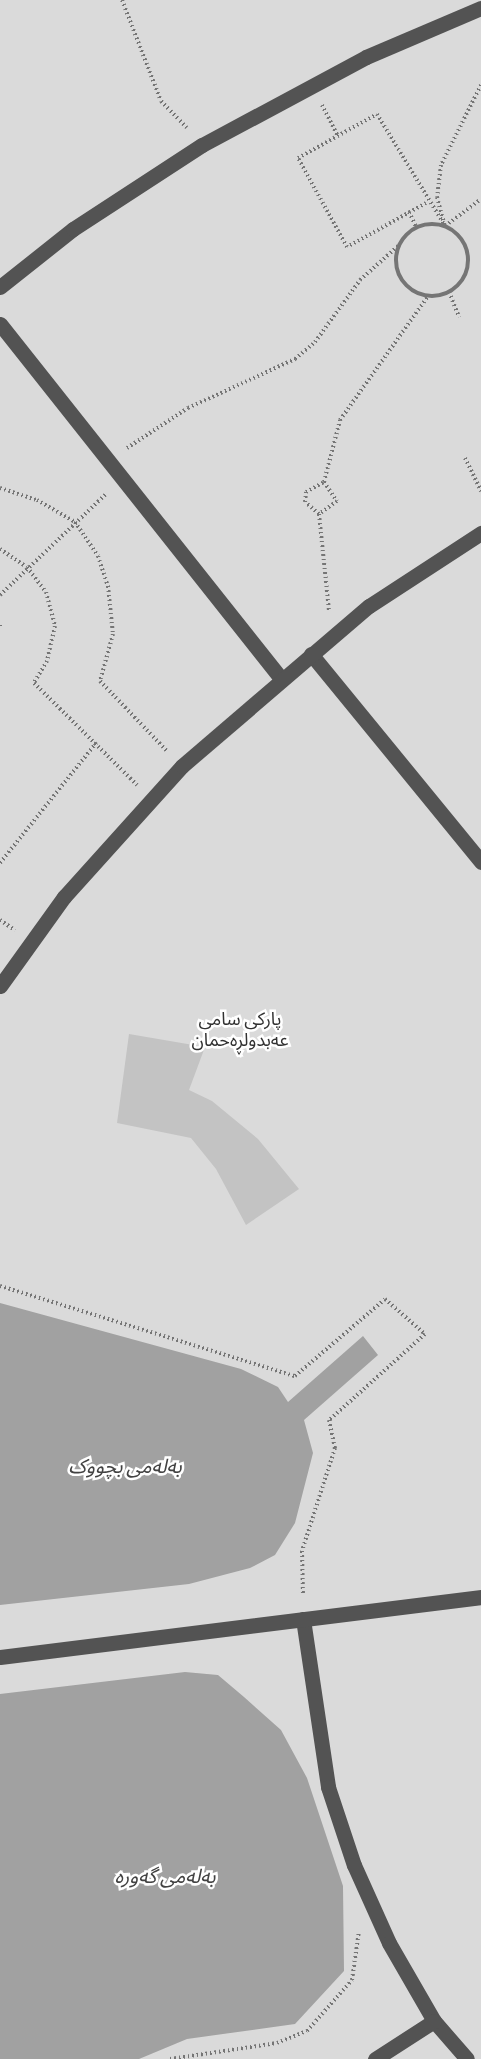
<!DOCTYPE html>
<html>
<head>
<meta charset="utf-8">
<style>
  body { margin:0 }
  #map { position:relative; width:481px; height:2059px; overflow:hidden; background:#fff; font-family:Barlow,"Noto Sans Arabic",sans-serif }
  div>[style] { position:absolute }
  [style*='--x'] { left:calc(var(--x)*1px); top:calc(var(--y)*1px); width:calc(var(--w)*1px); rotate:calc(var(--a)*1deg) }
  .green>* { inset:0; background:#dadada; transform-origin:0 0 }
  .water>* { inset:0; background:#a1a1a1 }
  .building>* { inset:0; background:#c3c3c3 }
  .path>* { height:4px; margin-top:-2px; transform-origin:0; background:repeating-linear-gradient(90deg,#757575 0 1.5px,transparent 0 4.5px) }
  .path>.ring { margin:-2px; padding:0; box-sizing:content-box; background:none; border:4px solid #757575; border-radius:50% }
  .minor>* { height:15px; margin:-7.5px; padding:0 7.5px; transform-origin:7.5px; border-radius:7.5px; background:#535353 }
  span { translate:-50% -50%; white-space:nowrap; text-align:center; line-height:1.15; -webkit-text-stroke:5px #fff; paint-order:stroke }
  .park-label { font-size:18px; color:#313131 }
  .water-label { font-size:20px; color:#424242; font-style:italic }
</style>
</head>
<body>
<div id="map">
  <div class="green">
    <i style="left:0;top:0;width:481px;height:2059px"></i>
  </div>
  <div class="water">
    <i style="clip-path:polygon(0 1303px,241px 1369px,278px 1387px,288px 1402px,363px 1336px,378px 1355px,304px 1420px,313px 1453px,295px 1523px,275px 1555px,250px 1568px,189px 1584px,0 1605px)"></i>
    <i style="clip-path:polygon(185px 1672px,218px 1675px,244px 1697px,281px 1730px,307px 1778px,343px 1886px,344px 1971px,295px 2024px,187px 2039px,139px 2059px,0 2059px,0 1694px)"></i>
  </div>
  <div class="building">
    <i style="clip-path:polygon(129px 1034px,205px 1047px,189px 1090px,212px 1101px,258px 1139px,299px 1189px,246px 1225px,216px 1169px,191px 1138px,117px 1123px)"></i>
  </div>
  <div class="path">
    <i style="--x:122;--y:0;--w:108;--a:68.9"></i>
    <i style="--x:161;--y:101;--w:37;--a:46"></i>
    <i style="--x:481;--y:85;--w:89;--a:116.6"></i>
    <i style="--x:441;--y:165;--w:32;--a:97"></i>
    <i style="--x:437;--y:197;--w:30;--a:75"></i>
    <i style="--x:445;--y:226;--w:45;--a:-36.9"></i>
    <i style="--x:322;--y:105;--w:35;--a:63"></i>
    <i style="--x:426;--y:203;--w:90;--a:150.9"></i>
    <i style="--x:347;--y:247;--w:102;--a:-118.8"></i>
    <i style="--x:298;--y:158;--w:90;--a:-29.1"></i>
    <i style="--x:377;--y:114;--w:131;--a:58.7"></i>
    <i style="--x:409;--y:212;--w:17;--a:65"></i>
    <i class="ring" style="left:396px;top:224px;width:68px;height:68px"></i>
    <i style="--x:449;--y:292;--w:27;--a:68"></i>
    <i style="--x:127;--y:448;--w:73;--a:-33.3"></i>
    <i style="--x:188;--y:408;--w:118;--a:-24.6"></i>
    <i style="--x:295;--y:359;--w:26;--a:-40"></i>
    <i style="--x:315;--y:342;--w:77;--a:-54"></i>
    <i style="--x:360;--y:280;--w:51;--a:-41.8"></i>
    <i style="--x:465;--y:458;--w:37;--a:64"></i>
    <i style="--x:324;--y:482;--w:23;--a:56"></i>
    <i style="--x:337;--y:501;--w:22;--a:144"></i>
    <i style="--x:319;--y:514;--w:97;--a:84.1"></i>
    <i style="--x:0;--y:488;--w:39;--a:18"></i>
    <i style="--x:37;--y:500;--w:44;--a:30.1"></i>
    <i style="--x:75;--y:522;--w:41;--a:55.9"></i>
    <i style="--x:98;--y:556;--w:32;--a:72"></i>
    <i style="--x:108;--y:586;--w:48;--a:84.1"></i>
    <i style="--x:113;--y:634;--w:49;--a:105.5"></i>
    <i style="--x:100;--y:681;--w:97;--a:46.3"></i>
    <i style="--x:319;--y:514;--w:18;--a:-139"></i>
    <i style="--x:305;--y:502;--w:10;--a:-84"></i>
    <i style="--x:306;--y:492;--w:21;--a:-29"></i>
    <i style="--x:324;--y:482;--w:64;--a:-75.5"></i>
    <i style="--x:340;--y:420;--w:152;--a:-54.6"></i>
    <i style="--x:0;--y:549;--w:32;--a:34"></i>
    <i style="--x:27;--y:567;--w:31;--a:53"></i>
    <i style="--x:46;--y:592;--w:35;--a:75"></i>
    <i style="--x:55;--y:626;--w:36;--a:103"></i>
    <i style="--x:47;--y:661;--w:26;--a:121"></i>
    <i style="--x:34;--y:683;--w:145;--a:44.7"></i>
    <i style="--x:0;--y:595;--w:146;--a:-43.6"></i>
    <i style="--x:0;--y:625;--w:1;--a:90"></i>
    <i style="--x:0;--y:863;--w:154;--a:-51.3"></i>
    <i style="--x:0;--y:920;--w:18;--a:34"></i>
    <i style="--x:0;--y:1286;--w:308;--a:17"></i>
    <i style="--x:295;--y:1376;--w:118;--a:-40.5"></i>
    <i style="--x:385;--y:1299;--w:53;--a:41.2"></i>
    <i style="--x:425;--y:1334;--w:129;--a:138.1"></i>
    <i style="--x:329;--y:1420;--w:29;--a:78"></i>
    <i style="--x:335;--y:1448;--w:108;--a:107.8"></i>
    <i style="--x:302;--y:1551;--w:45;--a:88.7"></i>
    <i style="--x:170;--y:2059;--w:108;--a:-8.5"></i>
    <i style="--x:277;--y:2043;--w:32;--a:-22"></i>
    <i style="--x:307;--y:2031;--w:68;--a:-48.6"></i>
    <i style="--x:352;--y:1980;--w:49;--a:-81.9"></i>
  </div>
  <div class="minor">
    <i style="--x:0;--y:287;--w:93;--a:-38.5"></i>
    <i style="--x:73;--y:229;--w:154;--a:-33.1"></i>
    <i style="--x:202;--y:145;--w:186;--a:-28.2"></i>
    <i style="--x:366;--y:57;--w:125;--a:-23.1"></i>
    <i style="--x:0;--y:324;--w:453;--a:51.6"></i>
    <i style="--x:311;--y:654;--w:269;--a:50.7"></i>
    <i style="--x:0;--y:986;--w:110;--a:-54.3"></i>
    <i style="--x:64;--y:897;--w:176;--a:-48"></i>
    <i style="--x:182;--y:766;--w:246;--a:-40.6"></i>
    <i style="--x:369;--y:606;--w:134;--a:-33.1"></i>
    <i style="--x:303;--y:1619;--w:170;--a:81.5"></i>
    <i style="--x:328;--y:1787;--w:82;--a:71.6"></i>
    <i style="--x:354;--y:1865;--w:85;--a:65.8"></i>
    <i style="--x:389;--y:1943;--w:90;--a:60"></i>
    <i style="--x:434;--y:2021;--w:50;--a:49"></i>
    <i style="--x:0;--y:1657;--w:485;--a:-7.1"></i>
    <i style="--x:375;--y:2059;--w:70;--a:-32.8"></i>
  </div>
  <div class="park-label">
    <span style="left:240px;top:1029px">پارکی سامی<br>عەبدولڕەحمان</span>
  </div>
  <div class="water-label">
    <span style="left:125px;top:1465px">بەلەمی بچووک</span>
    <span style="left:165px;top:1875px">بەلەمی گەورە</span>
  </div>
</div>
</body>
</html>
